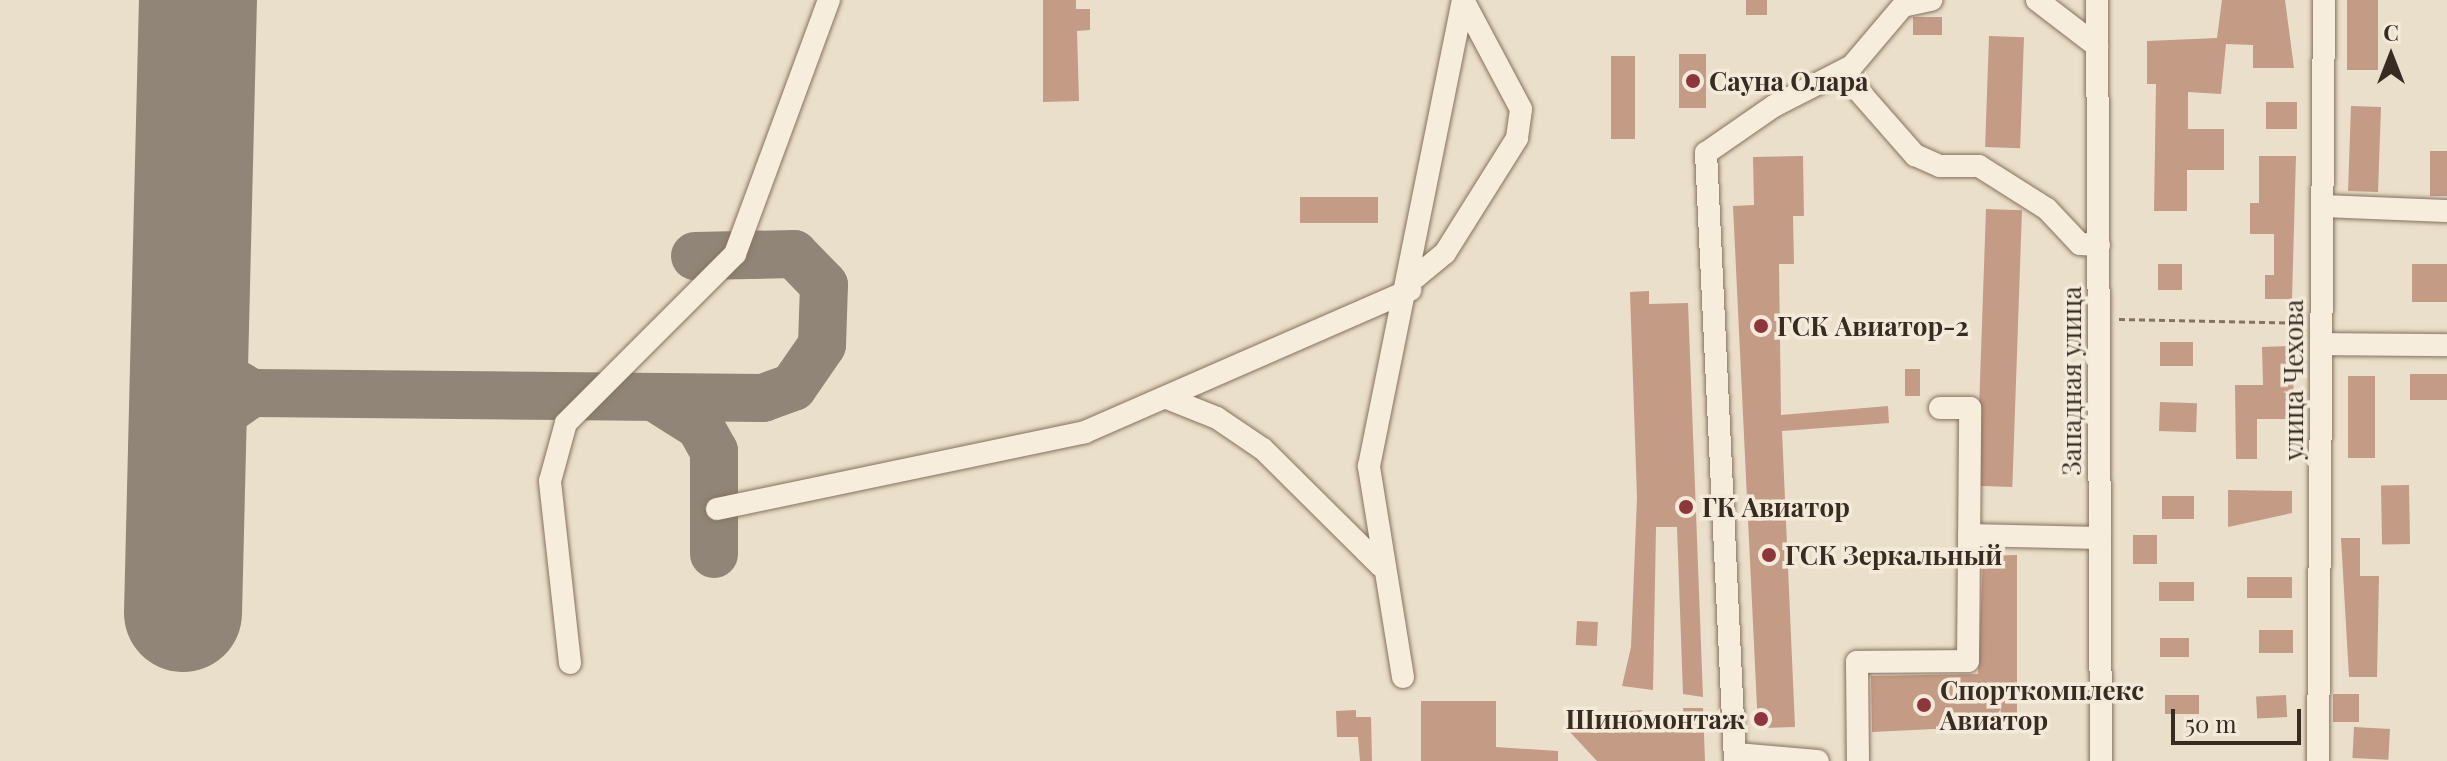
<!DOCTYPE html>
<html>
<head>
<meta charset="utf-8">
<style>
  body { margin:0 }
  #map { position:relative; width:2447px; height:761px; overflow:hidden; background:#eadfca; font-family:"Playfair Display",serif }
  div>[style] { position:absolute }
  [style*='--x'] { left:calc(var(--x)*1px); top:calc(var(--y)*1px); width:calc(var(--w)*1px); rotate:calc(var(--a)*1deg) }
  .taxiway>* { height:48px; margin:-24px; padding:0 24px; transform-origin:24px; border-radius:24px; background:#908576 }
  .runway>* { height:118px; margin:-59px; padding:0 59px; transform-origin:59px; border-radius:59px; background:#908576 }
  .building>* { inset:0; background:#c49b84; transform-origin:0 0 }
  .path>* { height:3px; margin-top:-1.5px; transform-origin:0; background:repeating-linear-gradient(90deg,#857260 0 6px,transparent 0 10px) }
  .roads { filter:drop-shadow(0 0 2px #857260) drop-shadow(0 0 2px #857260) }
  .minor>* { height:22px; margin:-11px; padding:0 11px; transform-origin:11px; border-radius:11px; background:#f6eddc }
  .dots>* { width:22px; height:22px; translate:-50% -50%; box-sizing:border-box; border:4px solid #f3ead9; border-radius:50% }
  span { translate:-50% -50%; white-space:nowrap; text-align:center; line-height:1.15; -webkit-text-stroke:7px #f3ead9; paint-order:stroke }
  .poi-label { font-size:26px; color:#372b22; font-weight:700 }
  .left { translate:0 -50%; text-align:left }
  .right { translate:-100% -50%; text-align:right }
  .street-label { font-size:26px; color:#372b22 }
  .north { position:absolute; left:2351px; top:16px; width:80px; height:80px; -webkit-text-stroke:6px #f3ead9; paint-order:stroke; rotate:0deg; font-size:22px; font-weight:700; line-height:32px; text-align:center; color:#372b22 }
  .north::after { content:''; display:block; margin:auto; width:28px; height:36px; background:#372b22; clip-path:polygon(50% 0,100% 100%,50% 72%,0 100%) }
  .scale { position:absolute; left:2171px; top:709px; width:130px; height:36px; box-sizing:border-box; border:4px solid #372b22; border-top:0; padding-left:10px; font-size:24px; line-height:28px; white-space:nowrap; color:#372b22; -webkit-text-stroke:6px #f3ead9; paint-order:stroke }
</style>
</head>
<body>
<div id="map">
  <div class="taxiway">
    <i style="--x:190;--y:324;--w:53;--a:62.9"></i>
    <i style="--x:214;--y:371;--w:44;--a:30.1"></i>
    <i style="--x:252;--y:393;--w:511;--a:0.56"></i>
    <i style="--x:763;--y:398;--w:32;--a:-20"></i>
    <i style="--x:793;--y:387;--w:51;--a:-55.4"></i>
    <i style="--x:822;--y:345;--w:60;--a:-88.1"></i>
    <i style="--x:824;--y:285;--w:43;--a:-134.1"></i>
    <i style="--x:794;--y:254;--w:99;--a:178.8"></i>
    <i style="--x:657;--y:399;--w:51;--a:32.1"></i>
    <i style="--x:700;--y:426;--w:29;--a:61"></i>
    <i style="--x:714;--y:451;--w:103;--a:90"></i>
    <i style="--x:187;--y:469;--w:51;--a:-64.4"></i>
    <i style="--x:209;--y:423;--w:52;--a:-34.9"></i>
  </div>
  <div class="runway">
    <i style="--x:183;--y:613;--w:613;--a:-88.6"></i>
  </div>
  <div class="building">
    <i style="clip-path:polygon(1043px 0,1076px 0,1076px 9px,1090px 9px,1090px 30px,1077px 31px,1079px 101px,1043px 102px)"></i>
    <i style="left:1746px;top:0;width:21px;height:15px"></i>
    <i style="clip-path:polygon(2222px 0,2285px 0,2294px 68px,2253px 68px,2253px 45px,2226px 44px,2221px 94px,2188px 92px,2188px 129px,2224px 129px,2224px 170px,2187px 170px,2187px 211px,2154px 211px,2156px 84px,2147px 84px,2147px 41px,2217px 38px)"></i>
    <i style="left:2347px;top:0;width:31px;height:70px"></i>
    <i style="left:1942px;top:17px;width:18px;height:29px;rotate:90deg"></i>
    <i style="left:1989px;top:36px;width:35px;height:111px;rotate:2deg"></i>
    <i style="left:1679px;top:54px;width:27px;height:54px"></i>
    <i style="left:1611px;top:56px;width:24px;height:83px"></i>
    <i style="left:2266px;top:102px;width:31px;height:27px"></i>
    <i style="left:2351px;top:106px;width:30px;height:85px;rotate:2deg"></i>
    <i style="left:2430px;top:151px;width:17px;height:45px"></i>
    <i style="clip-path:polygon(1803px 156px,1804px 216px,1793px 216px,1794px 264px,1779px 264px,1781px 415px,1888px 406px,1889px 423px,1782px 431px,1795px 727px,1758px 728px,1733px 206px,1754px 205px,1753px 157px)"></i>
    <i style="clip-path:polygon(2259px 156px,2296px 156px,2292px 299px,2265px 299px,2265px 275px,2274px 275px,2274px 234px,2250px 234px,2250px 203px,2259px 203px)"></i>
    <i style="left:1300px;top:197px;width:78px;height:26px"></i>
    <i style="left:1986px;top:209px;width:36px;height:277px;rotate:2deg"></i>
    <i style="left:2158px;top:264px;width:24px;height:26px"></i>
    <i style="left:2412px;top:264px;width:35px;height:38px"></i>
    <i style="clip-path:polygon(1649px 291px,1649px 304px,1688px 303px,1703px 697px,1683px 694px,1677px 527px,1656px 527px,1653px 690px,1622px 686px,1631px 647px,1637px 498px,1630px 292px)"></i>
    <i style="left:2160px;top:342px;width:33px;height:24px"></i>
    <i style="clip-path:polygon(2289px 346px,2297px 419px,2257px 419px,2257px 459px,2236px 459px,2235px 385px,2263px 385px,2262px 347px)"></i>
    <i style="left:1905px;top:369px;width:15px;height:27px"></i>
    <i style="left:2410px;top:374px;width:37px;height:26px"></i>
    <i style="left:2348px;top:376px;width:27px;height:82px"></i>
    <i style="left:2160px;top:402px;width:37px;height:29px;rotate:2deg"></i>
    <i style="left:2409px;top:485px;width:59px;height:28px;rotate:89deg"></i>
    <i style="clip-path:polygon(2228px 490px,2292px 491px,2292px 513px,2228px 527px)"></i>
    <i style="left:2162px;top:496px;width:32px;height:23px"></i>
    <i style="left:2133px;top:535px;width:24px;height:29px"></i>
    <i style="clip-path:polygon(2341px 538px,2360px 538px,2360px 576px,2379px 576px,2377px 677px,2349px 677px)"></i>
    <i style="clip-path:polygon(2017px 555px,2017px 725px,1872px 732px,1871px 676px,1978px 674px,1983px 556px)"></i>
    <i style="left:2247px;top:577px;width:45px;height:21px"></i>
    <i style="left:2159px;top:582px;width:35px;height:19px"></i>
    <i style="left:1577px;top:621px;width:21px;height:24px;rotate:3deg"></i>
    <i style="left:2259px;top:630px;width:34px;height:23px"></i>
    <i style="left:2160px;top:638px;width:29px;height:19px"></i>
    <i style="left:2333px;top:694px;width:26px;height:28px"></i>
    <i style="left:2165px;top:695px;width:34px;height:19px"></i>
    <i style="left:2286px;top:695px;width:22px;height:30px;rotate:87deg"></i>
    <i style="clip-path:polygon(1421px 701px,1496px 701px,1496px 747px,1558px 751px,1558px 761px,1421px 761px)"></i>
    <i style="clip-path:polygon(1683px 708px,1703px 708px,1705px 761px,1597px 761px,1569px 731px,1571px 716px,1642px 710px,1642px 719px,1684px 718px)"></i>
    <i style="clip-path:polygon(1356px 710px,1356px 717px,1371px 717px,1372px 761px,1360px 761px,1358px 737px,1337px 737px,1336px 711px)"></i>
    <i style="left:2354px;top:727px;width:36px;height:31px;rotate:3deg"></i>
  </div>
  <div class="path">
    <i style="--x:2119;--y:319;--w:184;--a:1.2"></i>
  </div>
  <div class="roads">
    <div class="minor">
      <i style="--x:2037;--y:0;--w:76;--a:37.5"></i>
      <i style="--x:2097;--y:0;--w:761;--a:89.7"></i>
      <i style="--x:1907;--y:5;--w:25;--a:-12"></i>
      <i style="--x:1842;--y:72;--w:111;--a:48.7"></i>
      <i style="--x:1915;--y:155;--w:27;--a:24"></i>
      <i style="--x:1940;--y:166;--w:39;--a:0"></i>
      <i style="--x:1979;--y:166;--w:80;--a:32.3"></i>
      <i style="--x:2047;--y:209;--w:48;--a:46.7"></i>
      <i style="--x:2080;--y:244;--w:19;--a:3"></i>
      <i style="--x:2322;--y:206;--w:125;--a:2.3"></i>
      <i style="--x:1411;--y:281;--w:44;--a:-39.5"></i>
      <i style="--x:1445;--y:253;--w:136;--a:-57.9"></i>
      <i style="--x:1517;--y:138;--w:29;--a:-82"></i>
      <i style="--x:1521;--y:109;--w:123;--a:-118"></i>
      <i style="--x:2321;--y:344;--w:126;--a:0.5"></i>
      <i style="--x:1167;--y:398;--w:54;--a:21.8"></i>
      <i style="--x:1217;--y:418;--w:55;--a:34"></i>
      <i style="--x:1263;--y:449;--w:165;--a:44.8"></i>
      <i style="--x:717;--y:509;--w:376;--a:-11.8"></i>
      <i style="--x:1085;--y:432;--w:355;--a:-23.6"></i>
      <i style="--x:1969;--y:535;--w:131;--a:1.3"></i>
      <i style="--x:570;--y:663;--w:183;--a:-96.3"></i>
      <i style="--x:550;--y:481;--w:60;--a:-74.6"></i>
      <i style="--x:566;--y:423;--w:239;--a:-45"></i>
      <i style="--x:735;--y:254;--w:271;--a:-69.7"></i>
      <i style="--x:1403;--y:677;--w:214;--a:-99.2"></i>
      <i style="--x:1369;--y:466;--w:475;--a:-78.6"></i>
      <i style="--x:1736;--y:754;--w:82;--a:4.9"></i>
      <i style="--x:1735;--y:761;--w:609;--a:-92.73"></i>
      <i style="--x:1706;--y:153;--w:83;--a:-34.7"></i>
      <i style="--x:1774;--y:106;--w:88;--a:-27.1"></i>
      <i style="--x:1852;--y:66;--w:87;--a:-49.7"></i>
      <i style="--x:1858;--y:761;--w:99;--a:-90.6"></i>
      <i style="--x:1857;--y:662;--w:111;--a:-0.5"></i>
      <i style="--x:1968;--y:661;--w:253;--a:-89.5"></i>
      <i style="--x:1970;--y:408;--w:30;--a:180"></i>
      <i style="--x:2318;--y:761;--w:761;--a:-89.55"></i>
    </div>
  </div>
  <div class="dots">
    <i style="left:1693px;top:81px;background:#8e363c"></i>
    <i style="left:1761px;top:326px;background:#8e363c"></i>
    <i style="left:1686px;top:507px;background:#8e363c"></i>
    <i style="left:1769px;top:555px;background:#8e363c"></i>
    <i style="left:1924px;top:705px;background:#8e363c"></i>
    <i style="left:1761px;top:719px;background:#8e363c"></i>
  </div>
  <div class="poi-label">
    <span class="left" style="left:1709px;top:81px">Сауна Олара</span>
    <span class="left" style="left:1777px;top:326px">ГСК Авиатор-2</span>
    <span class="left" style="left:1702px;top:507px">ГК Авиатор</span>
    <span class="left" style="left:1785px;top:555px">ГСК Зеркальный</span>
    <span class="left" style="left:1940px;top:705px">Спорткомплекс<br>Авиатор</span>
    <span class="right" style="left:1745px;top:719px">Шиномонтаж</span>
  </div>
  <div class="street-label">
    <span style="left:2293px;top:380px;rotate:-90deg">улица Чехова</span>
    <span style="left:2071px;top:381px;rotate:-90deg">Западная улица</span>
  </div>
  <div class="north">С</div>
  <div class="scale">50 m</div>
</div>
</body>
</html>
